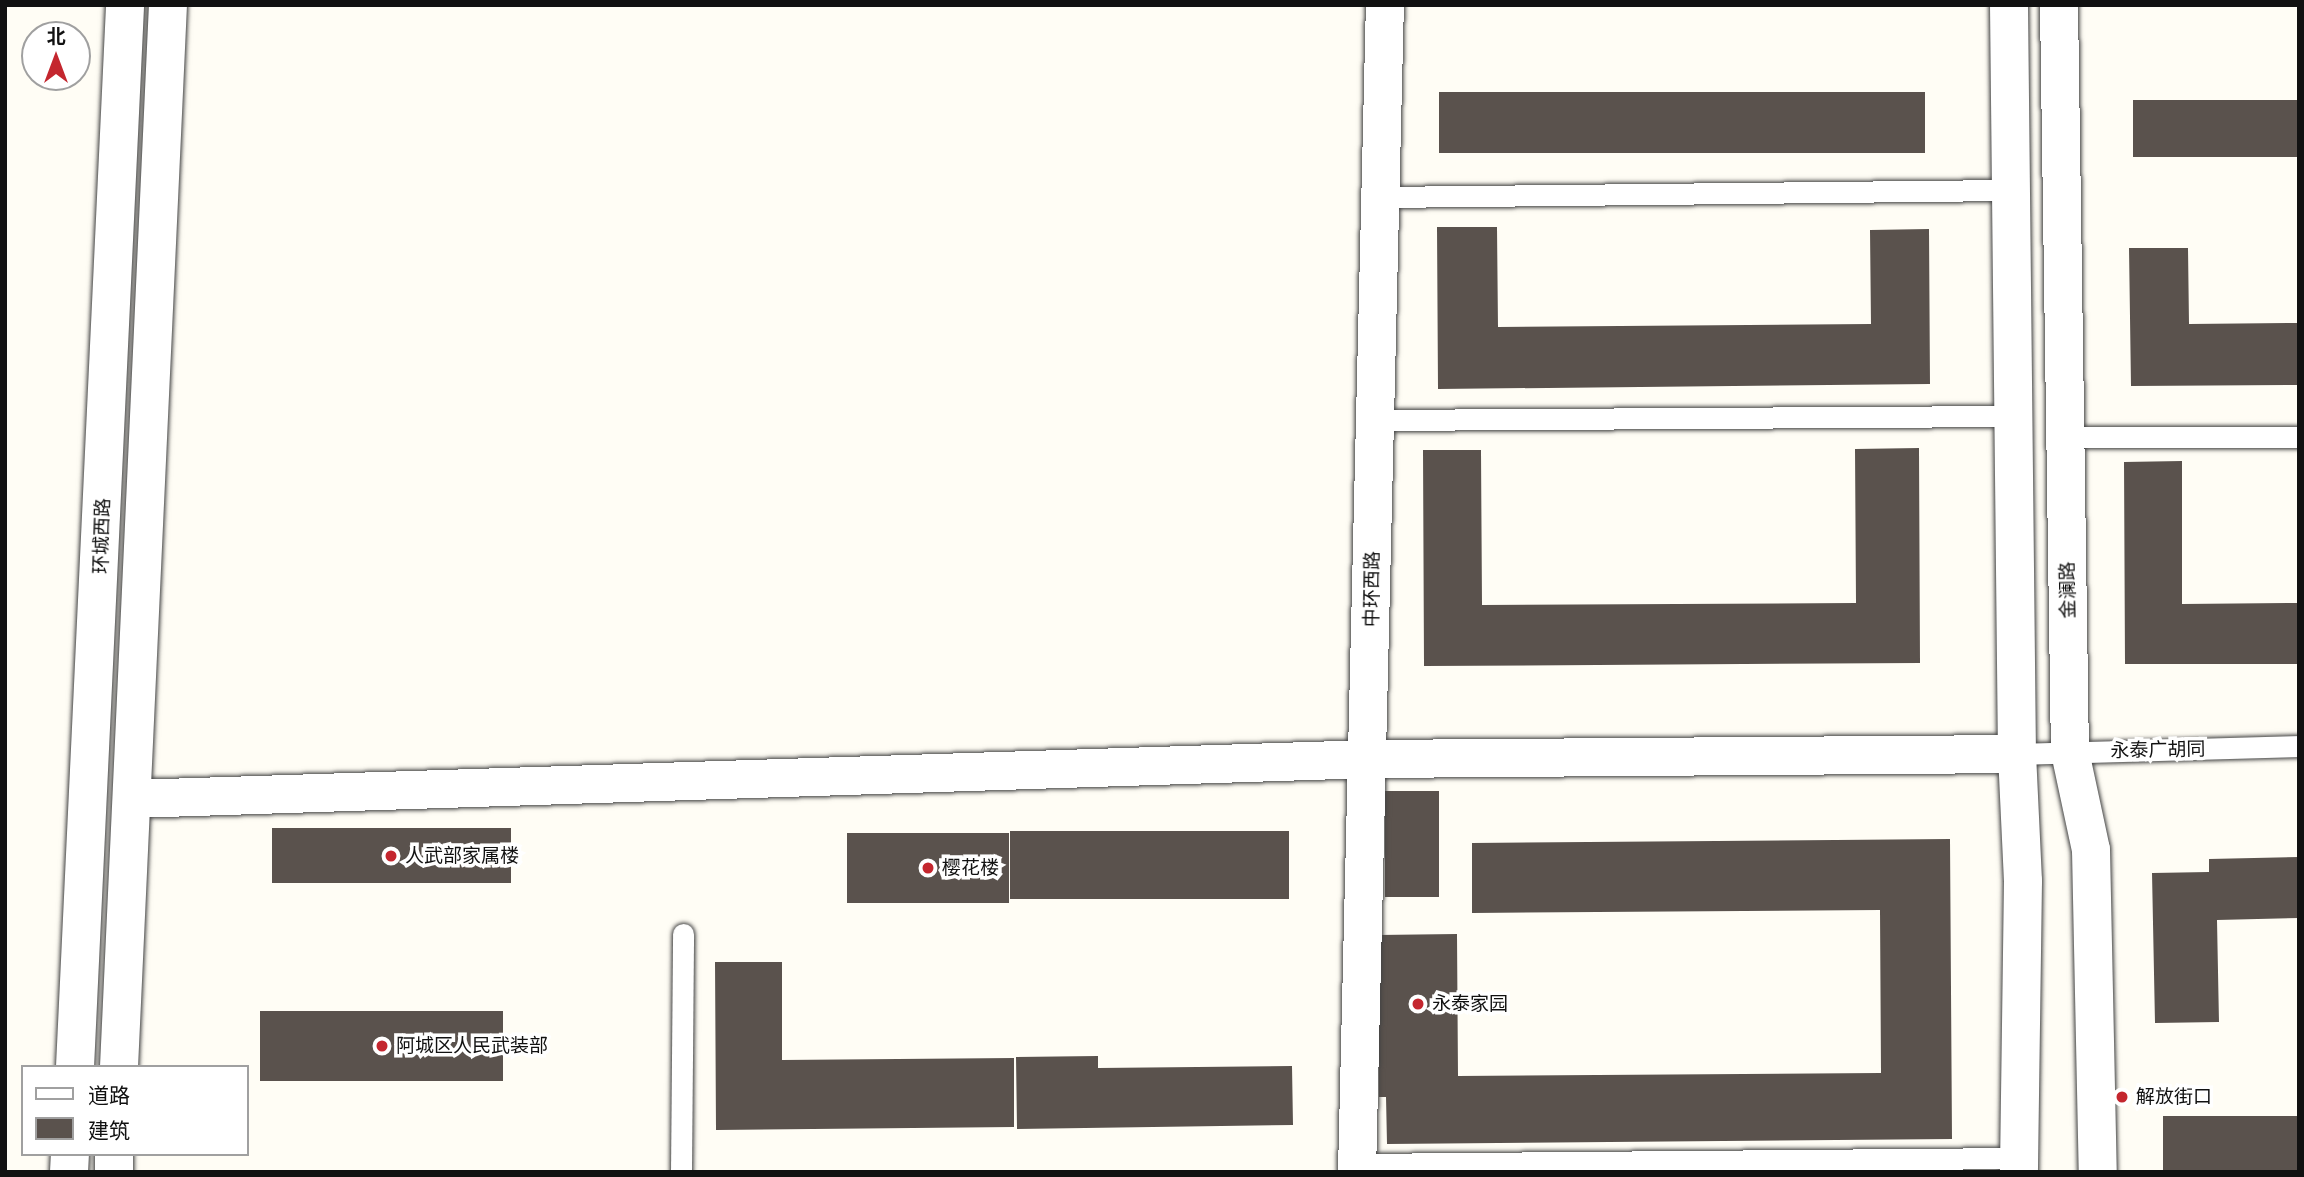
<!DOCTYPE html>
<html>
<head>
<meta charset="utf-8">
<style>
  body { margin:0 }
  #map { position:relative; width:2304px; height:1177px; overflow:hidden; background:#fffdf5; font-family:"Times New Roman","Noto Sans SC",serif }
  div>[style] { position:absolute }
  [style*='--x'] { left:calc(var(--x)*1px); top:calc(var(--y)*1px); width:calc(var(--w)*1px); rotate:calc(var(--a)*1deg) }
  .building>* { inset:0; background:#5a524d; transform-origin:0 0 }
  .roads { filter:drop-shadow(0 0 2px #444) drop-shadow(0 0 2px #444) }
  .service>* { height:21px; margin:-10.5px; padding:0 10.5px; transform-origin:10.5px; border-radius:10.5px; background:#fff }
  .minor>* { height:38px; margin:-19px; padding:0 19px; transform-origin:19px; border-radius:19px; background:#fff }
  .tertiary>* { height:38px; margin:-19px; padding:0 19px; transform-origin:19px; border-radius:19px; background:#fff }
  .dots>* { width:19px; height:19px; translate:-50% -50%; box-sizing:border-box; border:4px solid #fff; border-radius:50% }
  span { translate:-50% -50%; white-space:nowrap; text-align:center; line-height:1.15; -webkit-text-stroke:7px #fff; paint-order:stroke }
  .street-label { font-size:19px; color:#111 }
  .poi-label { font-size:19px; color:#111 }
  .left { translate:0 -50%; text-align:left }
  .frame { position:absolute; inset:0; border:7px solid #111; pointer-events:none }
  .legend { position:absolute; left:21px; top:1065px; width:228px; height:91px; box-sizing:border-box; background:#fff; border:2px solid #a0a0a0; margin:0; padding:9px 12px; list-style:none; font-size:21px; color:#111 }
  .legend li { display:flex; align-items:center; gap:14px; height:35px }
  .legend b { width:35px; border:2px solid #a0a0a0 }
  .north { position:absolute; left:21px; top:21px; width:70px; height:70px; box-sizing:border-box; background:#fff; border:2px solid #a0a0a0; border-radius:50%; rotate:0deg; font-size:19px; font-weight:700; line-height:28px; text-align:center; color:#111 }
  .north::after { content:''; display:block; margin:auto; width:24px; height:32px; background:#c4262e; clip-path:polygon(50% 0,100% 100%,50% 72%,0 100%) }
</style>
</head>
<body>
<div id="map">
  <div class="building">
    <i style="left:1925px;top:92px;width:61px;height:486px;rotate:90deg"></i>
    <i style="left:2133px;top:100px;width:166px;height:57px"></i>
    <i style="clip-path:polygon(1437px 227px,1497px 227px,1498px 327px,1871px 324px,1870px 230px,1929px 229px,1930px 384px,1438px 389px)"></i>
    <i style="clip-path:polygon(2129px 248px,2188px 248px,2189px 324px,2299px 323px,2299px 385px,2131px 386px)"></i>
    <i style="clip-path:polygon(1919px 448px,1920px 663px,1424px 666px,1423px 450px,1481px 450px,1482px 605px,1856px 603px,1855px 449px)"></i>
    <i style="clip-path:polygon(2182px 461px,2182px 604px,2299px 603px,2299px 664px,2125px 664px,2124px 462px)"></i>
    <i style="left:1385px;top:791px;width:54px;height:106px"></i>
    <i style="left:272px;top:828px;width:239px;height:55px"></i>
    <i style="left:1289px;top:831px;width:68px;height:279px;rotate:90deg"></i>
    <i style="left:847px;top:833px;width:162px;height:70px"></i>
    <i style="clip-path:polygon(1950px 839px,1952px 1139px,1387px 1144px,1386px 1097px,1379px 1097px,1378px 935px,1457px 934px,1458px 1076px,1881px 1073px,1880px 910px,1472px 913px,1472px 843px)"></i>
    <i style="clip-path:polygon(2299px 857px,2299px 918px,2217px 920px,2219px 1022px,2155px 1023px,2152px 873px,2209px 872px,2209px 859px)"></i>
    <i style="clip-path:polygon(715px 962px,782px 962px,782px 1060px,1014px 1058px,1014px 1127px,716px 1130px)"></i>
    <i style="left:260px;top:1011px;width:243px;height:70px"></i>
    <i style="clip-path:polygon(1098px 1056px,1098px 1068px,1292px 1066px,1293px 1125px,1017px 1129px,1016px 1057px)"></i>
    <i style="left:2299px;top:1116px;width:56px;height:136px;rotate:90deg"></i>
  </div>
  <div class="roads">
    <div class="service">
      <i style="--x:1381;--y:197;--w:630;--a:-0.64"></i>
      <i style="--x:1376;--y:420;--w:637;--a:-0.36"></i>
      <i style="--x:2065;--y:437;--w:234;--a:0"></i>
      <i style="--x:2017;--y:754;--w:282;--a:-1.6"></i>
      <i style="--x:1357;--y:1164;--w:662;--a:-0.52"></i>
      <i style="--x:681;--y:1172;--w:238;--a:-89.5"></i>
    </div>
    <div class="minor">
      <i style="--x:133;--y:799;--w:1237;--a:-1.85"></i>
      <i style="--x:1369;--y:759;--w:648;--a:-0.44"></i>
      <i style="--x:1357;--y:1172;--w:1167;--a:-88.63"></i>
    </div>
    <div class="tertiary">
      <i style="--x:2009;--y:5;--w:749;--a:89.39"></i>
      <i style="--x:2017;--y:754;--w:127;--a:87.3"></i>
      <i style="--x:2023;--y:881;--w:291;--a:90.8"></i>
      <i style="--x:2059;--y:5;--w:747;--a:89.16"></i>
      <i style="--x:2070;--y:752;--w:100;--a:77.9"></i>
      <i style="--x:2091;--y:850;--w:322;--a:88.8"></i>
      <i style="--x:75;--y:1067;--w:1063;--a:-87.3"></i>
      <i style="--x:119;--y:1067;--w:1063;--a:-87.36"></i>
      <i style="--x:69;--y:1172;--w:18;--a:-87"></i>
      <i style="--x:114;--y:1172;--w:18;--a:-90"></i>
    </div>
  </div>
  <div class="dots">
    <i style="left:391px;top:856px;background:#c4262e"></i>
    <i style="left:928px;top:868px;background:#c4262e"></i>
    <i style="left:1418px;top:1004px;background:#c4262e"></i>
    <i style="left:382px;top:1046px;background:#c4262e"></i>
    <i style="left:2122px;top:1097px;background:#c4262e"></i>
  </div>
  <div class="street-label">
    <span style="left:102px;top:536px;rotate:-88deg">环城西路</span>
    <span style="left:1372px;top:589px;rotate:-89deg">中环西路</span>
    <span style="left:2068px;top:590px;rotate:-91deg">金澜路</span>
    <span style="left:2158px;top:750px;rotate:-1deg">永泰广胡同</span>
  </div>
  <div class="poi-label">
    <span class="left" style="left:405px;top:856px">人武部家属楼</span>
    <span class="left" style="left:942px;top:868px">樱花楼</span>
    <span class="left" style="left:1432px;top:1004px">永泰家园</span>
    <span class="left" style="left:396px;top:1046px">阿城区人民武装部</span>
    <span class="left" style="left:2136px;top:1097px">解放街口</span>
  </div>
  <div class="frame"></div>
  <ul class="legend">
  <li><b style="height:9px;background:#fff"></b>道路</li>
  <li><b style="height:19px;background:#5a524d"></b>建筑</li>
  </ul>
  <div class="north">北</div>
</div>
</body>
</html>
